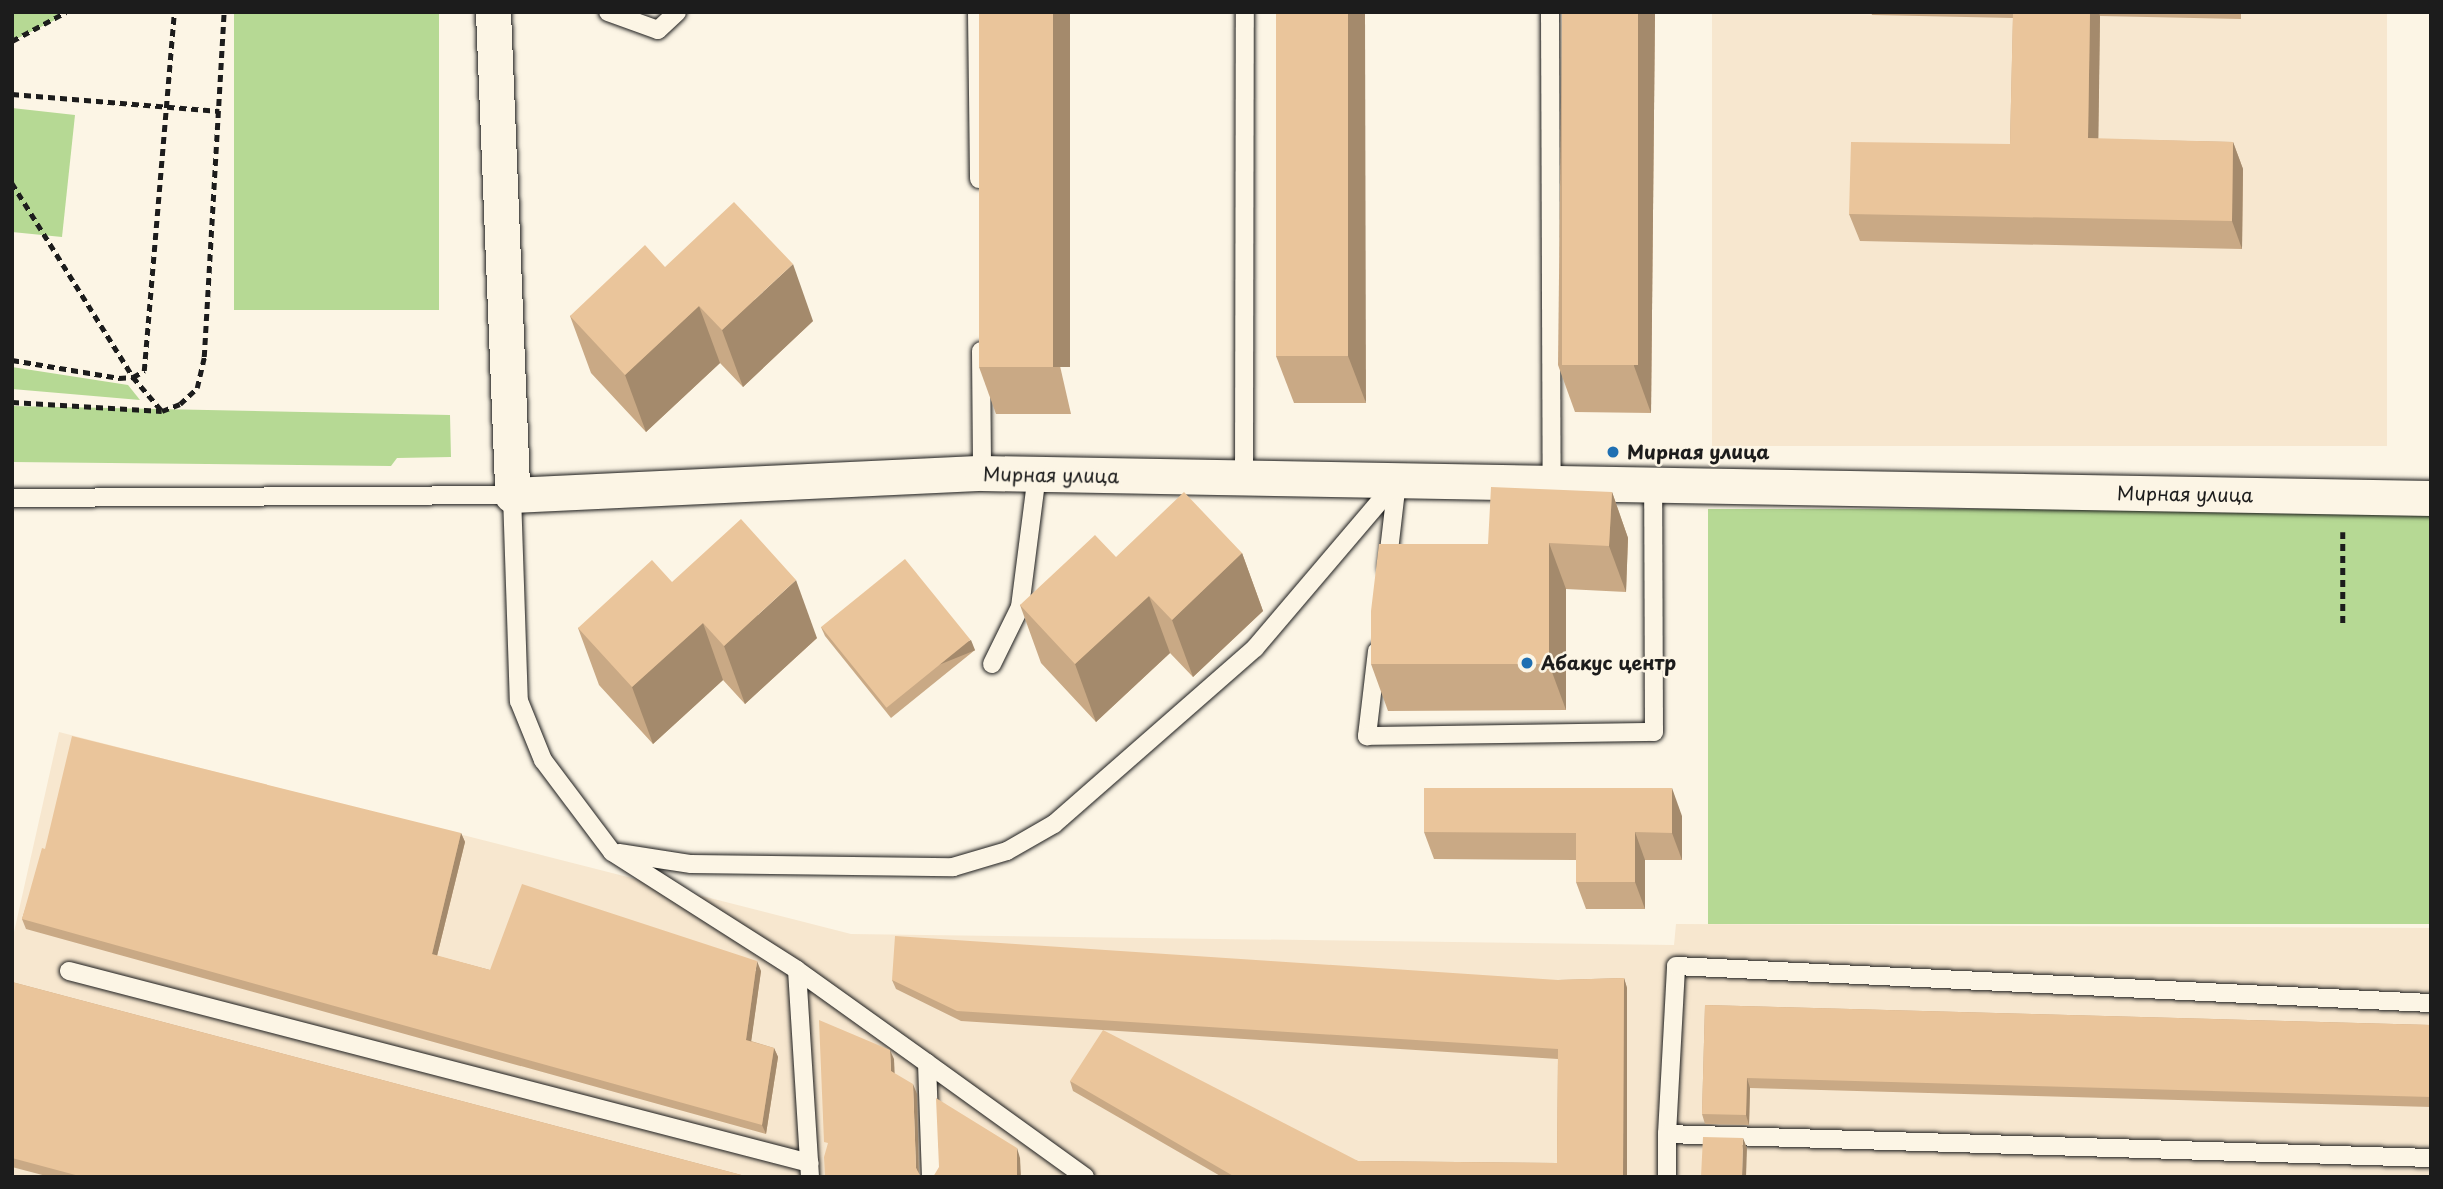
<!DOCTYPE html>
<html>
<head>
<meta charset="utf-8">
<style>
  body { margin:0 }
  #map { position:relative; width:2443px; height:1189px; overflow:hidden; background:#fcf5e5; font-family:"Playpen Sans",sans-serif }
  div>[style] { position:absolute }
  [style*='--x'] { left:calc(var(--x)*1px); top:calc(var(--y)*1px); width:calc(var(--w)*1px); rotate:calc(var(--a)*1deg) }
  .built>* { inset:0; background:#f7e7cf; transform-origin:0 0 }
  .green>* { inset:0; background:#b6d994; transform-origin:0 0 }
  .path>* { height:4.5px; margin-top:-2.25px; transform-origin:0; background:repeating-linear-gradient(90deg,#1c1c1c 0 7px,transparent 0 12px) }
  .roads { filter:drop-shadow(0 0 2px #1c1c1c) drop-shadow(0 0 2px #1c1c1c) }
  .lane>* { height:18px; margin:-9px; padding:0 9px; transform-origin:9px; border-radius:9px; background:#fcf5e5 }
  .street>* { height:35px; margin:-17.5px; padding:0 17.5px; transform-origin:17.5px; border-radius:17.5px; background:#fcf5e5 }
  .wall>* { inset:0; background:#c9a985 }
  .shaded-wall>* { inset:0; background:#a48a6c; transform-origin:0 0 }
  .building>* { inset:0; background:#eac59b; transform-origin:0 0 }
  .dots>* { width:19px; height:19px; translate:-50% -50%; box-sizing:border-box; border:4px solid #fcf5e5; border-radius:50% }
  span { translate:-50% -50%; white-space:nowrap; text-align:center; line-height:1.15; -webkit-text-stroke:5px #fcf5e5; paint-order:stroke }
  .poi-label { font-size:19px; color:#1c1c1c; font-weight:700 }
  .left { translate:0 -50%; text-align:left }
  .street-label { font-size:19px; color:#1c1c1c }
  .frame { position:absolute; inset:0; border:14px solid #1c1c1c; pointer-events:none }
</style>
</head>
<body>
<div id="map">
  <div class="built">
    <i style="left:1712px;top:12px;width:675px;height:434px"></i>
    <i style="clip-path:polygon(59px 732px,851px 934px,1674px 945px,1676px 924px,2431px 928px,2431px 1177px,12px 1177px,12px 941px)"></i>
  </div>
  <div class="green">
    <i style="clip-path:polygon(12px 12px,58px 12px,61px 17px,12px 41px)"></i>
    <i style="left:234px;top:12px;width:205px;height:298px"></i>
    <i style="clip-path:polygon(12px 108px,75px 115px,62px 237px,12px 232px)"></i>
    <i style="clip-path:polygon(12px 367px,128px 385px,140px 400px,12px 389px)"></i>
    <i style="clip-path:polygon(12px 406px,450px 415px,451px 457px,397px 458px,391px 466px,12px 462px)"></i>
    <i style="left:1708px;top:509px;width:723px;height:415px"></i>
  </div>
  <div class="path">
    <i style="--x:12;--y:41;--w:61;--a:-28.2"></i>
    <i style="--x:12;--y:94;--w:208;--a:4.7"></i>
    <i style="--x:12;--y:183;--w:229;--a:58"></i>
    <i style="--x:133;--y:377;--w:45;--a:49.5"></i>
    <i style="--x:12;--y:360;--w:109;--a:9.5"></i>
    <i style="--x:119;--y:378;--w:14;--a:-4"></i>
    <i style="--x:133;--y:377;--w:13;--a:-29"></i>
    <i style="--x:144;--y:371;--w:360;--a:-85.2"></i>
    <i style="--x:12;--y:402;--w:150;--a:3.4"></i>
    <i style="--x:162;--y:411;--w:19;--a:-21"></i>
    <i style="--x:180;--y:404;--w:23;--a:-43"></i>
    <i style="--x:197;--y:388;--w:32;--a:-77"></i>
    <i style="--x:204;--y:357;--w:346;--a:-86.7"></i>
    <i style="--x:2343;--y:532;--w:95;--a:90"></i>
  </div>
  <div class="roads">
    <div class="lane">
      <i style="--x:608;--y:12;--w:53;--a:19.8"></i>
      <i style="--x:658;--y:30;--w:26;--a:-43"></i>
      <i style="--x:977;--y:12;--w:167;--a:89.3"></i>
      <i style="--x:1550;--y:12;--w:471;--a:89.8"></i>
      <i style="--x:981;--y:351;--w:122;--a:89.5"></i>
      <i style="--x:1244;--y:477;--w:465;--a:-89.9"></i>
      <i style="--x:12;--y:498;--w:500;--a:-0.34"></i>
      <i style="--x:512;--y:495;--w:206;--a:88.1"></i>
      <i style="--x:519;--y:701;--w:64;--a:67.9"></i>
      <i style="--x:543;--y:760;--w:115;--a:53.1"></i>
      <i style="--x:612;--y:852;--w:219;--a:32.5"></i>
      <i style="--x:797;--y:970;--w:160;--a:35.6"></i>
      <i style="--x:927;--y:1063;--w:114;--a:88"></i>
      <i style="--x:1387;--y:568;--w:88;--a:-83.4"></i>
      <i style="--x:1377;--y:651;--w:86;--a:96.7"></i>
      <i style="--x:1367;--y:736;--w:287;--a:-0.8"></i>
      <i style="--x:1654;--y:732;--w:247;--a:-90.2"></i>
      <i style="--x:992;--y:664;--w:64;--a:-63.8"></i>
      <i style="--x:1020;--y:607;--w:134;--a:-82.7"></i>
      <i style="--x:619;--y:853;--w:73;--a:8.7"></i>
      <i style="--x:691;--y:864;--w:262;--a:0.7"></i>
      <i style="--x:953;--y:867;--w:56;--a:-16.5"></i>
      <i style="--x:1007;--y:851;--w:54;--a:-29.9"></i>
      <i style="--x:1054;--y:824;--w:267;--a:-41.2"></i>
      <i style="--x:1255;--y:648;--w:219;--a:-49.6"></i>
      <i style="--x:797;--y:970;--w:207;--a:86.4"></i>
      <i style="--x:69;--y:971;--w:765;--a:14.53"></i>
      <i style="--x:927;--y:1063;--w:195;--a:35.8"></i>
      <i style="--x:1667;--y:1134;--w:168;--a:-86.9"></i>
      <i style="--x:1676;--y:966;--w:756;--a:2.81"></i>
      <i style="--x:1667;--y:1177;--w:43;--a:-90"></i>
      <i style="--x:1667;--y:1134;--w:764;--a:1.8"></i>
    </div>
    <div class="street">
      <i style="--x:493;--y:12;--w:483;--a:87.7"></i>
      <i style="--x:512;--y:495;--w:471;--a:-2.7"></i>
      <i style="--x:982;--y:473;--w:1449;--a:0.99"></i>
    </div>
  </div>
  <div class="wall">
    <i style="clip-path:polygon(979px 12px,1071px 414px,996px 414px,979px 367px)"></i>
    <i style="clip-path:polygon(1276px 12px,1366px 403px,1294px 403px,1276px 356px)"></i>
    <i style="clip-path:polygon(1562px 12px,1655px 12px,1651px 413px,1575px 412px,1558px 365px)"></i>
    <i style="clip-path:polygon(1871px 12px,2241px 12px,2241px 19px,2100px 16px,2098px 139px,2233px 142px,2243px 169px,2242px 249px,1860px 241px,1849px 214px,2010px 144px,2013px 18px,1872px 15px)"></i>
    <i style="clip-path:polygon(665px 267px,813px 321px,743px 387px,720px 363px,646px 432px,591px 373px,570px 316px)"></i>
    <i style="clip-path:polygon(1612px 492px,1628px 538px,1626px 592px,1566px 589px,1566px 710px,1388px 711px,1371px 664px)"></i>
    <i style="clip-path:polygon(1242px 553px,1263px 611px,1193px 677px,1170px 653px,1096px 722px,1041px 663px,1020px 605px,1116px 557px)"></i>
    <i style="clip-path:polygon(672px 582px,817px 638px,745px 704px,723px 680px,653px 744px,599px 685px,578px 628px)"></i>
    <i style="clip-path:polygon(821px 627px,975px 650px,891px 718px,825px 636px)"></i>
    <i style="clip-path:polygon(1682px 816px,1682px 860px,1645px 860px,1645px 909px,1586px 909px,1576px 882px,1576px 860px,1434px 859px,1424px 832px)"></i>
    <i style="clip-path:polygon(461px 833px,465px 842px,437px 956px,490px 970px,761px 971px,751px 1041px,774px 1048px,778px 1057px,766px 1134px,26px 929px,22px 919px,45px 849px)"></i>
    <i style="clip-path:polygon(1624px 978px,1627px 988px,1627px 1177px,1222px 1177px,1073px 1091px,1070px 1081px,1358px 1161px,1557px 1163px,1558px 1059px,961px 1021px,896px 989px,892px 980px,1558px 980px)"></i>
    <i style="clip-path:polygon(12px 982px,749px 1177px,50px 1177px,12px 1167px)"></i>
    <i style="clip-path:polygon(1705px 1005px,2431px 1025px,2431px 1107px,1750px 1088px,1749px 1125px,1705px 1124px,1702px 1114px)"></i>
  </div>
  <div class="shaded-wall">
    <i style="left:1053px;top:12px;width:17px;height:355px"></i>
    <i style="clip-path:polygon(1348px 12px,1365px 12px,1366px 403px,1348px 356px)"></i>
    <i style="clip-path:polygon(1638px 12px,1655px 12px,1651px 413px,1634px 366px)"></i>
    <i style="clip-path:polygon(2090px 12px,2099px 12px,2100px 16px,2098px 166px,2088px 138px)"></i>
    <i style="clip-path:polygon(2233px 142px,2243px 169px,2242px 249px,2232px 221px)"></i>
    <i style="clip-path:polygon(793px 264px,813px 321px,743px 387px,722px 330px)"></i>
    <i style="clip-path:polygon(699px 306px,720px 363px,646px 432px,625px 375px)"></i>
    <i style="clip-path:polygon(1612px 492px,1628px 538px,1626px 592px,1609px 546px)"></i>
    <i style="clip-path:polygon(1549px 543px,1566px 589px,1566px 710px,1549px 664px)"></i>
    <i style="clip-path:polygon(1242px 553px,1263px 611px,1193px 677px,1172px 620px)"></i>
    <i style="clip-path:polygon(796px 580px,817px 638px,745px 704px,724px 646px)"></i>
    <i style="clip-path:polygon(1149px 596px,1170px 653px,1096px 722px,1075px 664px)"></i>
    <i style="clip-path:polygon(703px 623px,723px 680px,653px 744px,632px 687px)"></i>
    <i style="left:971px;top:640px;width:11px;height:108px;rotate:68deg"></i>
    <i style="clip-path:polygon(1672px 788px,1682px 816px,1682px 860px,1672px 833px)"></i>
    <i style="clip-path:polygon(1635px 832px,1645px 860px,1645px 909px,1635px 882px)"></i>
    <i style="clip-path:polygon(461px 833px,465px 842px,435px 964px,432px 954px)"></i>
    <i style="clip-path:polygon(757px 961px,761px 971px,750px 1050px,746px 1040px)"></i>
    <i style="clip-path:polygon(1624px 978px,1627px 988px,1627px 1177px,1623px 1177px)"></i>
    <i style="clip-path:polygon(774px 1048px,778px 1057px,766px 1134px,762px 1125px)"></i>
    <i style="clip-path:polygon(890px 1050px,894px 1059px,895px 1081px,891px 1071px)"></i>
    <i style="clip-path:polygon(1747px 1078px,1750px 1088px,1749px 1125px,1746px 1115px)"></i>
    <i style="clip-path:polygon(913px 1084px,917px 1094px,919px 1177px,916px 1168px)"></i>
    <i style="clip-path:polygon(1743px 1138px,1747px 1148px,1746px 1177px,1742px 1177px)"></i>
    <i style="clip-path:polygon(1017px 1148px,1020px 1158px,1021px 1177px,1017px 1177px)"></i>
  </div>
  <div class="building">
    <i style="left:979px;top:12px;width:74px;height:355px"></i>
    <i style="left:1276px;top:12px;width:72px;height:344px"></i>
    <i style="left:1562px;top:12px;width:76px;height:353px"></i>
    <i style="clip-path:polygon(2013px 12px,2090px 12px,2088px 138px,2233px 142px,2232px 221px,1849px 214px,1851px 142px,2010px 144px)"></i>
    <i style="clip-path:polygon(734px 202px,793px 264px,722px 330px,699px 306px,625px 375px,570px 316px,645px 245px,665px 267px)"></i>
    <i style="clip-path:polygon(1491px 487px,1612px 492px,1609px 546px,1549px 543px,1549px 664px,1371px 664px,1371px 611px,1379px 544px,1488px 544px)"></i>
    <i style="clip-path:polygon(1184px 492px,1242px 553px,1172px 620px,1149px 596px,1075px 664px,1020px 605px,1095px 535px,1116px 557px)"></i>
    <i style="clip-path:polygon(741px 519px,796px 580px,724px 646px,703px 623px,632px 687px,578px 628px,652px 560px,672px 582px)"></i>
    <i style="left:905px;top:559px;width:104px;height:108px;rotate:51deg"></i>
    <i style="clip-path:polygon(72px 736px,461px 833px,432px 954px,490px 970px,522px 884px,757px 961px,746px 1040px,774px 1048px,762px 1125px,22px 919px,42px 848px,45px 849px)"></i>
    <i style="clip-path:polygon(1424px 788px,1672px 788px,1672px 833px,1635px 832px,1635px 882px,1576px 882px,1576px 833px,1424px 832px)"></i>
    <i style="clip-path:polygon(895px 936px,1558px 980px,1624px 978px,1623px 1177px,1235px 1177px,1070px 1081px,1103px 1030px,1358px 1161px,1557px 1163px,1558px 1049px,957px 1011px,892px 980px)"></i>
    <i style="clip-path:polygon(12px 982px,749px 1177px,83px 1177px,12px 1158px)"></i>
    <i style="clip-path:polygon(1705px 1005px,2431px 1025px,2431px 1097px,1747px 1078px,1746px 1115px,1702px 1114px)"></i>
    <i style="clip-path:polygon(819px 1020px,890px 1050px,891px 1071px,913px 1084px,916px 1168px,921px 1177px,825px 1177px,824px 1157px,828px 1143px,824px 1142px)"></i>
    <i style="clip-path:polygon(936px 1098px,1017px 1148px,1017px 1177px,933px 1177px,939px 1167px)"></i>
    <i style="clip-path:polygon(1703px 1137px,1743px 1138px,1742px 1176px,1757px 1177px,1701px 1177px)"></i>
  </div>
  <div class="dots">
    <i style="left:1613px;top:452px;background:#1f6fb2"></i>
    <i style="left:1527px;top:663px;background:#1f6fb2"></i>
  </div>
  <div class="poi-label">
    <span class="left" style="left:1627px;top:452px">Мирная улица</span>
    <span class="left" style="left:1541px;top:663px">Абакус центр</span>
  </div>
  <div class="street-label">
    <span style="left:1051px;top:475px;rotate:1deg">Мирная улица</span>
    <span style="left:2185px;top:494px;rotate:1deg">Мирная улица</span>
  </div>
  <div class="frame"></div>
</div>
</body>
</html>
